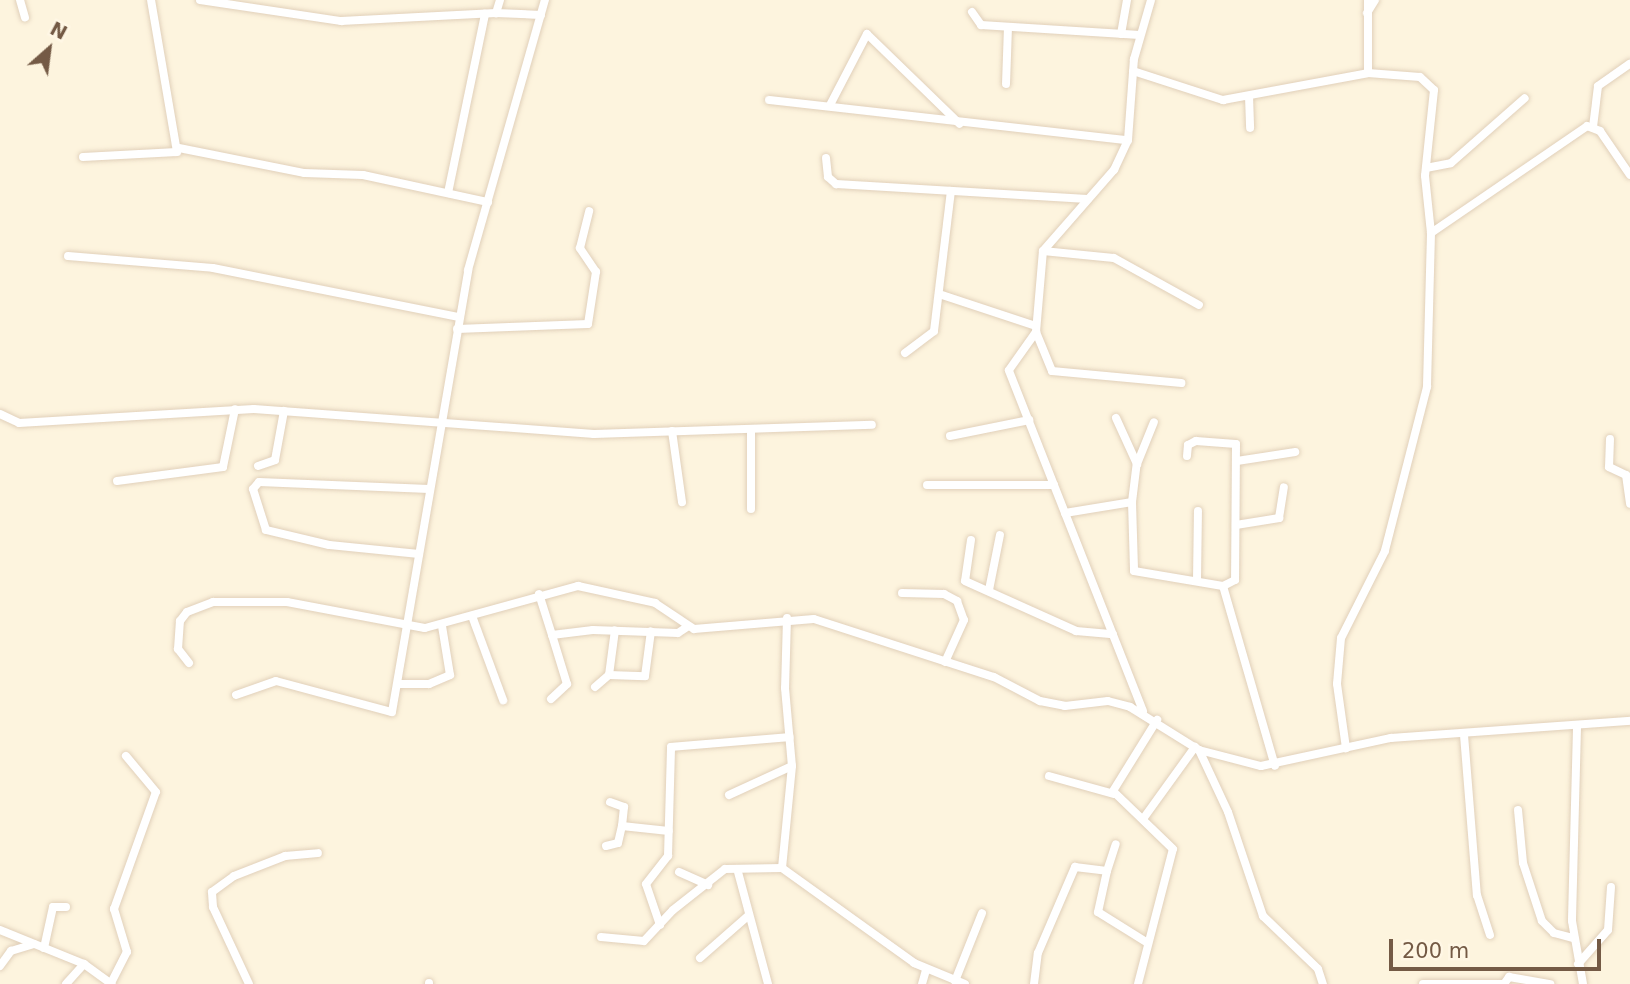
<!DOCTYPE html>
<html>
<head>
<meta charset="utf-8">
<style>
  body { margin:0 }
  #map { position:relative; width:1630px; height:984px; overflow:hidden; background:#fdf4de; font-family:"DejaVu Sans",sans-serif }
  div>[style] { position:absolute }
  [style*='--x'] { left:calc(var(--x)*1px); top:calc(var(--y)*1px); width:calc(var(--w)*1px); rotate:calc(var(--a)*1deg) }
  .roads { filter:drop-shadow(0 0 2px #e1d0ba) drop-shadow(0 0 2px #e1d0ba) }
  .minor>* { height:8px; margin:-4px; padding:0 4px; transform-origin:4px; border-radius:4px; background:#fff }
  span { translate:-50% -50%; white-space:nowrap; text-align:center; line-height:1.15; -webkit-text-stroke:5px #fff7e5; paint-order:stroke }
  .north { position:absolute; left:14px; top:14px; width:70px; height:70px; -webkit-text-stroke:5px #fff7e5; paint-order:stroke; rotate:28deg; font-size:19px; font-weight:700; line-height:28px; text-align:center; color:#745a45 }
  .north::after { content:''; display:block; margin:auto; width:24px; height:32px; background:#745a45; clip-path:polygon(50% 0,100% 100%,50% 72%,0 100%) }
  .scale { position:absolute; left:1389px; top:939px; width:212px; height:32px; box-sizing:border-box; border:4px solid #745a45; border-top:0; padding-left:9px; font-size:21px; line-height:24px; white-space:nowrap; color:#745a45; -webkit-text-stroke:5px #fff7e5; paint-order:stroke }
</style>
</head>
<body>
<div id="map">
  <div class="roads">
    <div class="minor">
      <i style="--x:20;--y:0;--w:18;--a:74"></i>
      <i style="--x:200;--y:0;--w:143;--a:8.5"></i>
      <i style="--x:341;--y:21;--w:155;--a:-3"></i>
      <i style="--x:500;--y:0;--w:14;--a:107"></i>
      <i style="--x:496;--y:13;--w:45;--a:2.5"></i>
      <i style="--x:972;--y:12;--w:16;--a:55"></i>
      <i style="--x:981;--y:25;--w:159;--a:3.6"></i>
      <i style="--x:1367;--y:13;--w:15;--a:-58"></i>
      <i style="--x:1121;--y:34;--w:35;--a:-80"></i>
      <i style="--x:1133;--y:71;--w:95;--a:17.9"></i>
      <i style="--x:1223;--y:100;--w:147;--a:-10.5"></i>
      <i style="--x:1368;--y:73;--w:52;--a:4.4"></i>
      <i style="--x:1420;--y:77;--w:19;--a:43"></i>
      <i style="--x:1434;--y:90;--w:86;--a:96"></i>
      <i style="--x:1425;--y:176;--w:57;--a:84"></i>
      <i style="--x:1431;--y:233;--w:154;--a:91.5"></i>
      <i style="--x:1427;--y:387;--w:169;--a:104.4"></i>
      <i style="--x:1385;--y:551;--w:97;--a:116.8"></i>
      <i style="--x:1341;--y:638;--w:46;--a:95"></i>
      <i style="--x:1337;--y:684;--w:65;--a:82"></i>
      <i style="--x:1368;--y:73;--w:73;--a:-90"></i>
      <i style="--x:1006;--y:84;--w:56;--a:-88"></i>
      <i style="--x:1249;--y:96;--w:32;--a:88"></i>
      <i style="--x:769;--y:100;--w:361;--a:6.4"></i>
      <i style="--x:830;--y:105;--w:80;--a:-62.5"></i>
      <i style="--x:867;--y:34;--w:129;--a:44.1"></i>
      <i style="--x:1593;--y:127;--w:41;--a:-83"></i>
      <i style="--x:1598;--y:86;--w:39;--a:-35"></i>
      <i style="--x:179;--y:148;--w:127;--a:11.3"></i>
      <i style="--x:304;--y:173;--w:59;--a:1.9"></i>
      <i style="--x:363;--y:175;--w:128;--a:12.2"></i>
      <i style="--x:83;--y:157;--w:94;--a:-3"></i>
      <i style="--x:177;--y:152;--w:154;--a:-99.7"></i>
      <i style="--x:826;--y:158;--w:19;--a:84"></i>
      <i style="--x:828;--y:177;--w:11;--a:41"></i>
      <i style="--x:836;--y:184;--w:252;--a:3.4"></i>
      <i style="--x:1426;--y:168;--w:25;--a:-11"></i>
      <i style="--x:1451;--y:163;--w:98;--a:-41.3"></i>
      <i style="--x:448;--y:193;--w:183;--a:-78.3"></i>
      <i style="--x:1431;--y:233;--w:189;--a:-34.4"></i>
      <i style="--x:1587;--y:126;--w:14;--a:21"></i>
      <i style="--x:1600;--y:131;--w:53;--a:55.7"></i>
      <i style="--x:1043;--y:251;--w:71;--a:5.6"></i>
      <i style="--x:1114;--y:258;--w:97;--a:28.9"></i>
      <i style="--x:68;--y:256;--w:145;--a:4.7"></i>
      <i style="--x:213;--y:268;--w:251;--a:11.3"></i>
      <i style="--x:939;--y:294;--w:102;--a:18.3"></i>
      <i style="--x:457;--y:329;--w:131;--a:-2.2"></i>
      <i style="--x:588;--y:324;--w:53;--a:-81.3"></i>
      <i style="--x:596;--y:272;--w:29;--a:-124"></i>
      <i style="--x:580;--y:248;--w:38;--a:-76"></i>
      <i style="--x:1036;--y:332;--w:42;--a:67.7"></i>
      <i style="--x:1052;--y:371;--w:130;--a:5.3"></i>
      <i style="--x:905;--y:353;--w:36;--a:-37"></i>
      <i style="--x:934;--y:331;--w:141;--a:-83.1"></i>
      <i style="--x:0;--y:414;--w:21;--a:25"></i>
      <i style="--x:19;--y:423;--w:235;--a:-3.4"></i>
      <i style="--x:254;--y:409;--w:341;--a:4.2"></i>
      <i style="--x:594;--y:434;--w:278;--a:-1.9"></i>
      <i style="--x:1116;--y:418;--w:51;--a:65.5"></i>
      <i style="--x:672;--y:431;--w:72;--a:82"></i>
      <i style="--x:950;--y:436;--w:81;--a:-11.4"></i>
      <i style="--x:1610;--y:439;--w:28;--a:92"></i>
      <i style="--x:1609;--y:467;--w:19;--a:25"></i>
      <i style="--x:1626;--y:475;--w:29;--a:82"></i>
      <i style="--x:1187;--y:456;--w:11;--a:-85"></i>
      <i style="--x:1188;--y:445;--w:9;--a:-27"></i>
      <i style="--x:1196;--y:441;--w:40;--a:4.3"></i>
      <i style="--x:1236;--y:444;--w:136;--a:90.4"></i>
      <i style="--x:1235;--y:580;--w:13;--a:153"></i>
      <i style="--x:1237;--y:461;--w:59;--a:-8.8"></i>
      <i style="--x:258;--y:466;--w:18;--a:-19"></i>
      <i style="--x:275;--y:460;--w:50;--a:-79.6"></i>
      <i style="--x:117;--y:481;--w:107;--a:-7.5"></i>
      <i style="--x:223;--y:467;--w:59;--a:-78.3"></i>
      <i style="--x:927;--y:485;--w:127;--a:0"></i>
      <i style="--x:1132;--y:502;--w:38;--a:-83"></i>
      <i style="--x:1137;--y:464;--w:45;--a:-68"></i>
      <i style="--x:751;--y:509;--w:80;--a:-90"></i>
      <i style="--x:1065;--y:513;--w:68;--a:-9.3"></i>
      <i style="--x:1132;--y:502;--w:69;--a:88.3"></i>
      <i style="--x:1134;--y:571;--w:90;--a:9.6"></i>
      <i style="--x:1223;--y:586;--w:187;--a:73.9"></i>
      <i style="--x:1236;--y:525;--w:44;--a:-9.2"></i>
      <i style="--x:1279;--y:518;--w:31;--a:-81"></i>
      <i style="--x:971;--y:540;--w:41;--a:98.3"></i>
      <i style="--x:965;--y:581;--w:122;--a:24.2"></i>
      <i style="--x:1076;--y:631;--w:37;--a:5"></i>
      <i style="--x:419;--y:554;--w:90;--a:-174.3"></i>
      <i style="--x:329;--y:545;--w:65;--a:-166.6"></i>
      <i style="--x:266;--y:530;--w:43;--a:-107.6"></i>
      <i style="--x:253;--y:489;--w:9;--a:-49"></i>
      <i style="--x:259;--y:482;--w:170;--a:2.4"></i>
      <i style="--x:1197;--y:580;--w:69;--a:-89.2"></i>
      <i style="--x:989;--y:590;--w:56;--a:-78.7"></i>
      <i style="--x:902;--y:593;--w:42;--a:1.4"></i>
      <i style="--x:944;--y:594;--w:15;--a:28"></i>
      <i style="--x:957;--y:601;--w:20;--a:70"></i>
      <i style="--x:964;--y:620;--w:46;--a:114.3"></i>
      <i style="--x:539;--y:594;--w:43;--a:72.4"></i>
      <i style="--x:552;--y:635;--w:41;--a:-7"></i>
      <i style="--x:593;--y:630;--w:85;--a:2"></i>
      <i style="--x:678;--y:633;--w:11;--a:-34"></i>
      <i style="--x:472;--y:616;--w:90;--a:69.7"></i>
      <i style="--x:787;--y:618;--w:70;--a:91.6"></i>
      <i style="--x:785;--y:688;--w:78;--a:84.9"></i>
      <i style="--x:792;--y:766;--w:102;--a:95.6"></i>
      <i style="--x:782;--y:868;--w:163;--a:35.7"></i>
      <i style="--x:914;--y:963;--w:55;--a:22.4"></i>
      <i style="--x:189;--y:663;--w:18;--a:-128"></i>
      <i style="--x:178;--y:649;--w:28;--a:-86"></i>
      <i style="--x:180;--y:621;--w:11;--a:-52"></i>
      <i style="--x:187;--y:612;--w:28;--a:-21"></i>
      <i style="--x:213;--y:602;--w:74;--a:0"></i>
      <i style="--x:287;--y:602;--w:140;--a:10.7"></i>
      <i style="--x:425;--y:628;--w:159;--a:-15.4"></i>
      <i style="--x:578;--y:586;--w:79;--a:12.4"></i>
      <i style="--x:655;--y:603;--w:47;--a:33.7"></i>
      <i style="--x:694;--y:629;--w:120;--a:-4.8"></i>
      <i style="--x:814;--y:619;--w:189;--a:17.9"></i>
      <i style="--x:994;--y:677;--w:52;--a:27.6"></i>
      <i style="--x:1040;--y:701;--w:25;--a:11"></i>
      <i style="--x:1065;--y:706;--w:43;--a:-6.6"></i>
      <i style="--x:1108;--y:701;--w:23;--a:15"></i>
      <i style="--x:1130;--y:707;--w:81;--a:31.9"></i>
      <i style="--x:1199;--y:750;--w:64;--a:14.5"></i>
      <i style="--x:1261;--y:766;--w:133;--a:-12.2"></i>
      <i style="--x:1391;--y:738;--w:240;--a:-4.1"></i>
      <i style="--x:609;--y:675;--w:36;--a:2"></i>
      <i style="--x:645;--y:676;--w:45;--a:-82.4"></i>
      <i style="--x:398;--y:684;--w:31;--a:0"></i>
      <i style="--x:429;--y:684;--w:23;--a:-23"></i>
      <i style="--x:450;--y:675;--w:50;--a:-99.3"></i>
      <i style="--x:595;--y:687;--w:18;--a:-41"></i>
      <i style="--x:609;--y:675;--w:45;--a:-82.4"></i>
      <i style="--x:236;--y:695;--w:42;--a:-19.3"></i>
      <i style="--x:276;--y:681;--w:120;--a:15"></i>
      <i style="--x:392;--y:712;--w:448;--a:-80.2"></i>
      <i style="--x:468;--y:270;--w:281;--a:-74.1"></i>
      <i style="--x:551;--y:699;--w:22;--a:-43"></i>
      <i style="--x:567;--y:684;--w:51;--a:-107"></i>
      <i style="--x:1143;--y:711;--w:366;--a:-111.5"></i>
      <i style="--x:1009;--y:370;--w:47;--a:-54.6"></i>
      <i style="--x:1036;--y:332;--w:81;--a:-85.1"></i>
      <i style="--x:1043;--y:251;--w:108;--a:-48.8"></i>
      <i style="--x:1114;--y:170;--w:33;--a:-65"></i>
      <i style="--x:1128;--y:140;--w:81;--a:-85.8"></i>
      <i style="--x:1134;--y:59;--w:61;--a:-73.9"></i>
      <i style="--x:1577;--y:728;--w:193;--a:91.5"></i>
      <i style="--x:1572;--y:921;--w:64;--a:80.1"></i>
      <i style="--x:1464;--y:735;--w:161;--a:85.4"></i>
      <i style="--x:1477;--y:895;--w:42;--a:72"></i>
      <i style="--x:1199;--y:750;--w:68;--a:64.9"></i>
      <i style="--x:1228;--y:812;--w:110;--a:71.4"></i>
      <i style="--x:1263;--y:916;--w:76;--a:43.9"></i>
      <i style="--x:1318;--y:969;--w:16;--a:72"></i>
      <i style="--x:1049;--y:776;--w:67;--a:15.5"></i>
      <i style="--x:729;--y:795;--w:69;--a:-24.7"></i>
      <i style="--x:610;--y:802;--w:15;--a:20"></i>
      <i style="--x:624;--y:807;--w:19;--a:96"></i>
      <i style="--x:1518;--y:810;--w:53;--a:84.6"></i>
      <i style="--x:1523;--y:863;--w:61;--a:71.9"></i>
      <i style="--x:1542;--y:921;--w:17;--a:45"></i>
      <i style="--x:1554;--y:933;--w:20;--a:15"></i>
      <i style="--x:1143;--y:819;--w:89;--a:-54.2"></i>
      <i style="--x:606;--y:846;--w:12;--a:-14"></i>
      <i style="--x:618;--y:843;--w:17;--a:-77"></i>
      <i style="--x:622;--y:826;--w:47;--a:6.1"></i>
      <i style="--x:1107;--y:871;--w:28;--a:-72"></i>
      <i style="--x:679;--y:872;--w:32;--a:24"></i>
      <i style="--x:738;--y:872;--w:116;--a:75"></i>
      <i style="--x:660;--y:925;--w:43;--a:-108.9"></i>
      <i style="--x:646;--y:884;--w:36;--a:-52"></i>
      <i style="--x:668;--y:856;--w:109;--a:-88.4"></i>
      <i style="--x:671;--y:747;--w:119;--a:-4.8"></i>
      <i style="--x:0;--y:930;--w:91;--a:22"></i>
      <i style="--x:84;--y:964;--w:34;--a:36"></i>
      <i style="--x:601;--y:937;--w:43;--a:5.3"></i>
      <i style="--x:644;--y:941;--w:42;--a:-46.9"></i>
      <i style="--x:673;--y:910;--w:66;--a:-38.3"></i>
      <i style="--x:725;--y:869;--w:57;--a:-1"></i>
      <i style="--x:44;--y:948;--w:42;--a:-77.6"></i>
      <i style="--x:53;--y:907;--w:13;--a:0"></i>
      <i style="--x:700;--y:958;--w:64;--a:-41.2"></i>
      <i style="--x:1578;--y:964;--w:45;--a:-48.6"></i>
      <i style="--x:1608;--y:930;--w:43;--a:-86"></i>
      <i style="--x:0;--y:966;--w:19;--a:-54"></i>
      <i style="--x:11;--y:951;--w:24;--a:-17"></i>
      <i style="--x:955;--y:981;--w:73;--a:-68.3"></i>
      <i style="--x:111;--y:983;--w:35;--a:-63"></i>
      <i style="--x:127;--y:952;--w:45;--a:-106.8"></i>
      <i style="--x:114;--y:909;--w:124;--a:-70.3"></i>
      <i style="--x:156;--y:792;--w:47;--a:-129.8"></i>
      <i style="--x:429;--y:983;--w:1;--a:90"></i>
      <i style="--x:66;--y:984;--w:27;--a:-48"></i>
      <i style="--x:249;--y:984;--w:85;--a:-115.1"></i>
      <i style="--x:213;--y:907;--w:15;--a:-94"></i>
      <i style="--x:212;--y:892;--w:27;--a:-36"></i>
      <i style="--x:234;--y:876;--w:55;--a:-21.4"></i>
      <i style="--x:285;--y:856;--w:33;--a:-5"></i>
      <i style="--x:922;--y:984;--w:15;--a:-74"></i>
      <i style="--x:1034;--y:984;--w:31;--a:-83"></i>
      <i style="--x:1038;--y:953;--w:94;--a:-66.7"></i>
      <i style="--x:1075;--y:867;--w:32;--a:7"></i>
      <i style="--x:1107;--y:871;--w:42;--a:102.4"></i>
      <i style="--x:1098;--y:912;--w:57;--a:32"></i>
      <i style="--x:1138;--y:984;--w:139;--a:-75.5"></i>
      <i style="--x:1173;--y:849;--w:83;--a:-136"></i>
      <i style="--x:1113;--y:791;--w:84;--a:-58.2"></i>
      <i style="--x:1423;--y:984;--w:81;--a:0"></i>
      <i style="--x:1504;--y:984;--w:9;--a:-54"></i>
      <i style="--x:1509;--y:977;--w:42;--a:9.7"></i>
    </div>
  </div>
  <div class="north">N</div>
  <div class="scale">200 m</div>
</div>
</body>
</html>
